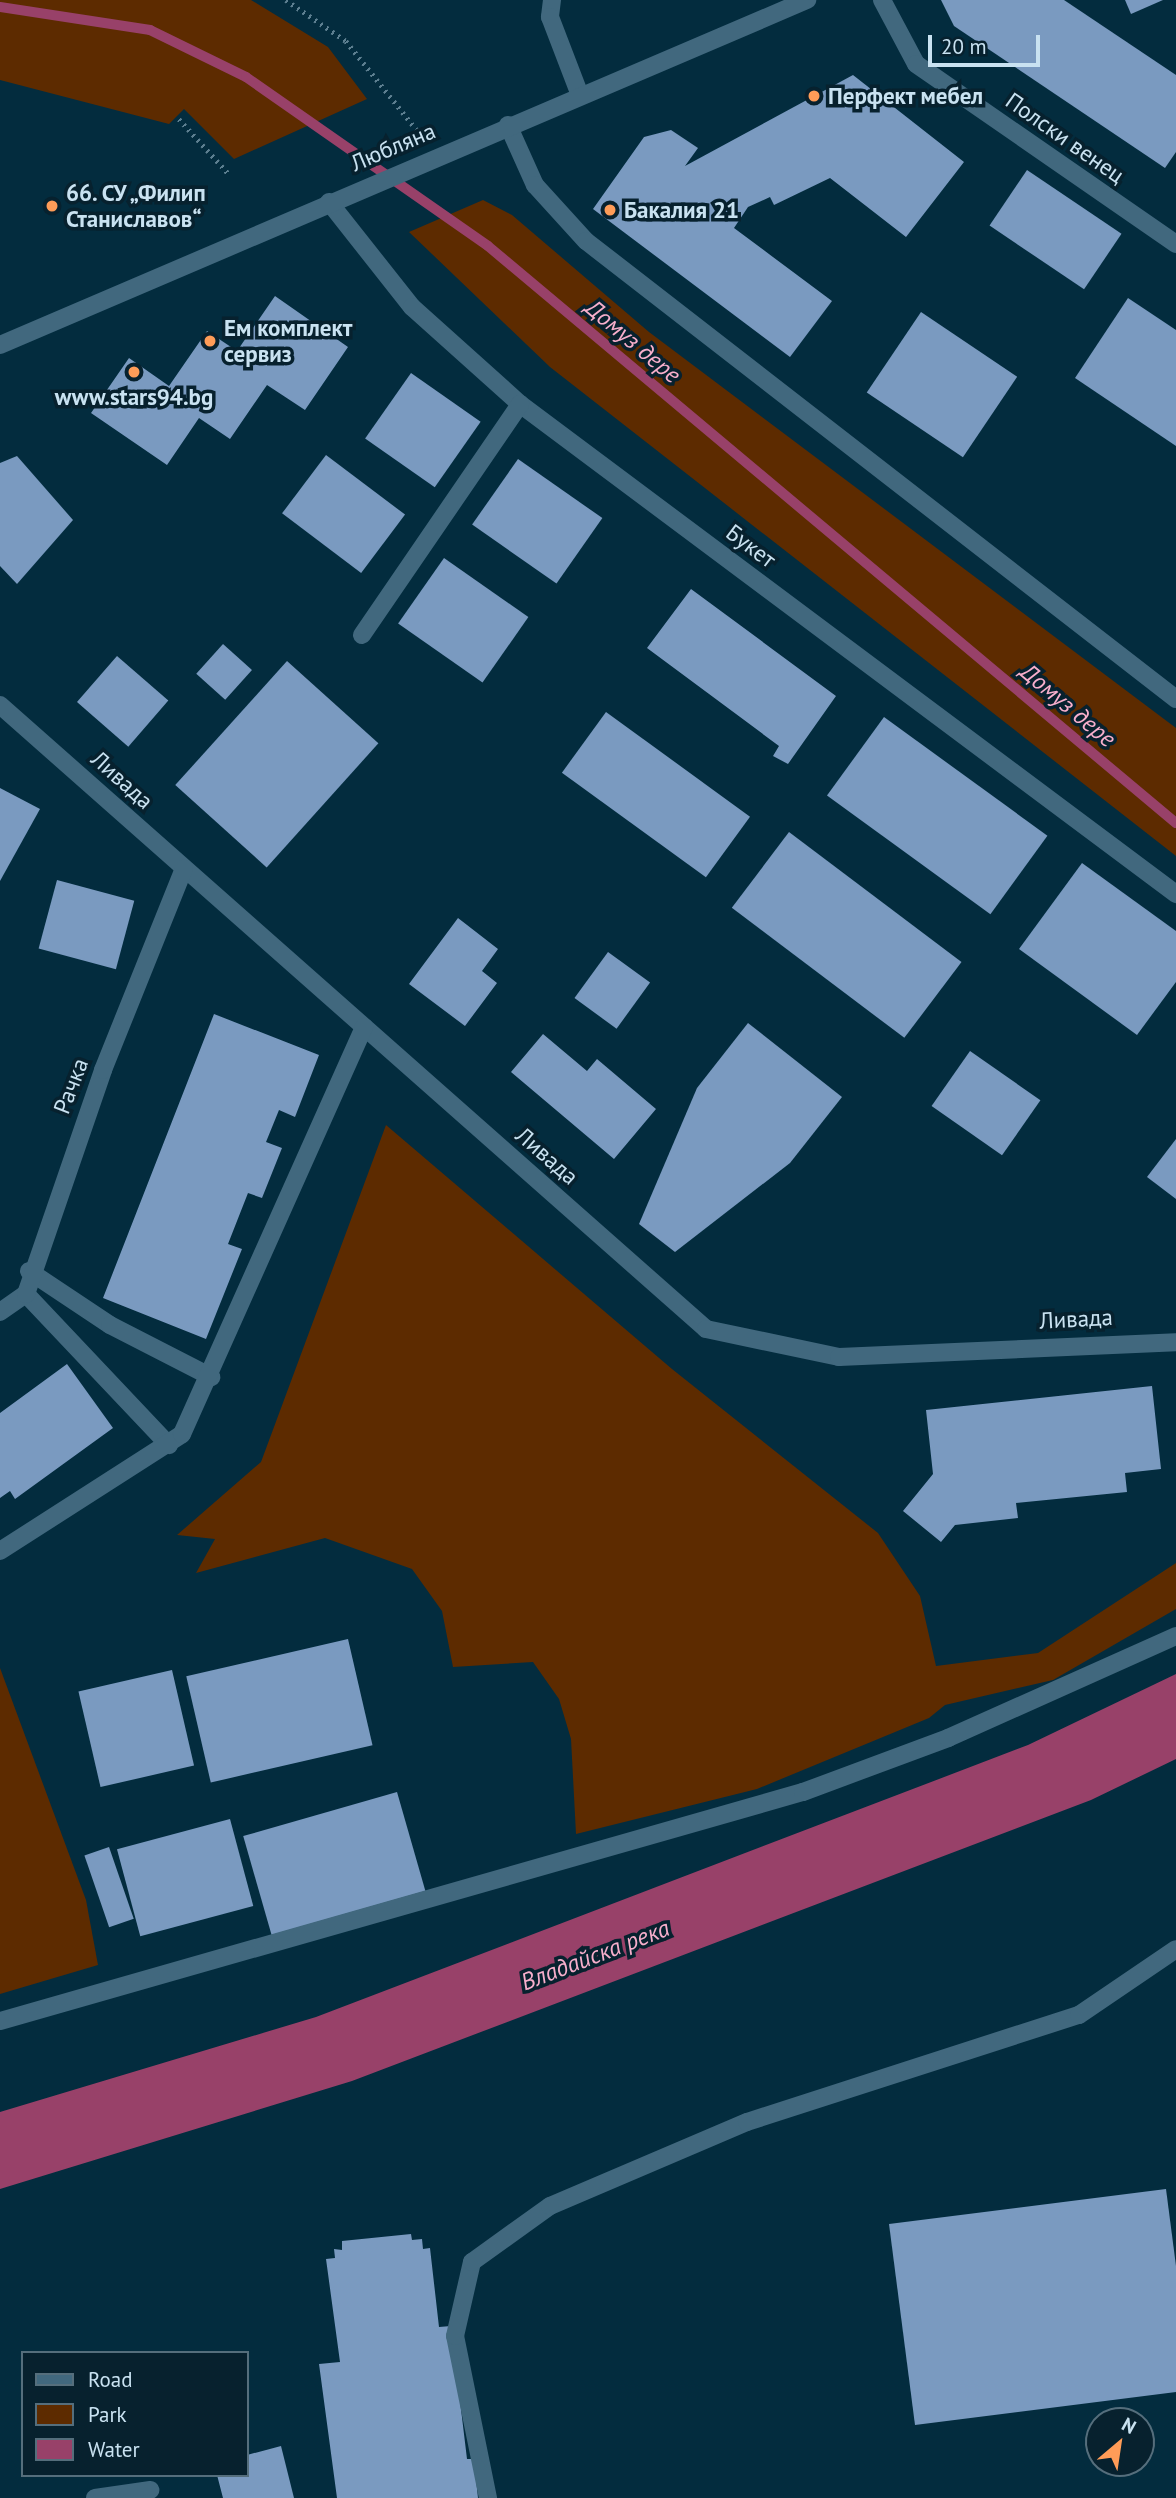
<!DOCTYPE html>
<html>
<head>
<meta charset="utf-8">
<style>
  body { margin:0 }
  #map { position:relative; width:1176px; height:2498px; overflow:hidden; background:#032c3e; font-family:"PT Sans",sans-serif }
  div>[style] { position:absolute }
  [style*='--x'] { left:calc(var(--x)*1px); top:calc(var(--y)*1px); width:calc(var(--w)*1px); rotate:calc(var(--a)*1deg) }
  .green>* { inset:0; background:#5d2b00 }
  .water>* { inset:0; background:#984169 }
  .stream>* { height:10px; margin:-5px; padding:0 5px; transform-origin:5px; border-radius:5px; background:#984169 }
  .building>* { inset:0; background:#7a9ac0; transform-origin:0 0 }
  .path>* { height:4.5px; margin-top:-2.25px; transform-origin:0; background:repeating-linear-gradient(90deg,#5d7f90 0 2px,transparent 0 7px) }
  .minor>* { height:18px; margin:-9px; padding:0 9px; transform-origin:9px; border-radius:9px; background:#41687e }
  .dots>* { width:19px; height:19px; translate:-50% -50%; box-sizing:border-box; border:4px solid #07212e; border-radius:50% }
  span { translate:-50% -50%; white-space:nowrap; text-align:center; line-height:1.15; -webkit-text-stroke:7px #07212e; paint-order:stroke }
  .poi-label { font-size:23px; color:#c9e2f1; font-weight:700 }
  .left { translate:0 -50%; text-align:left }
  .street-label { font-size:23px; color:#c9e2f1 }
  .water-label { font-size:24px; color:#f8afcc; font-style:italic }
  .legend { position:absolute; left:21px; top:2351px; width:228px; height:126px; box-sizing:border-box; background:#07212e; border:2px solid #556e7c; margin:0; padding:9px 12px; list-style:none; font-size:21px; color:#c9e2f1 }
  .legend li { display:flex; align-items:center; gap:14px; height:35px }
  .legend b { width:35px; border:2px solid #556e7c }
  .north { position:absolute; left:1085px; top:2407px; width:70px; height:70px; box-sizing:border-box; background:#07212e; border:2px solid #556e7c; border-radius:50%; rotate:29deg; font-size:19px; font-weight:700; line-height:28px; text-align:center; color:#c9e2f1 }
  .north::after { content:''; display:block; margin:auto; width:24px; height:32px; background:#fe9c58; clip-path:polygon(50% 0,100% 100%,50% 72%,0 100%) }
  .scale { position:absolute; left:928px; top:35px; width:112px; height:32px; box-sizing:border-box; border:4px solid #c9e2f1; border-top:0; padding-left:9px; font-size:21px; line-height:24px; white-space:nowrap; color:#c9e2f1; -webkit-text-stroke:5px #07212e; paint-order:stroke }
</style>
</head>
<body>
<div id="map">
  <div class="green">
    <i style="clip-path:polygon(0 0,251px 0,328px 47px,367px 99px,234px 159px,184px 109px,169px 124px,0 80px)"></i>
    <i style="clip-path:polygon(483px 200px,512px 215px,649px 332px,1176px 728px,1176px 856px,550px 367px,409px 232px)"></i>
    <i style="clip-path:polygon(386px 1125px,672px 1369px,878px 1533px,920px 1596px,936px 1666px,1038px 1653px,1176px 1563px,1176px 1609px,1053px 1680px,945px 1705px,929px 1718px,757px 1789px,576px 1834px,571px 1739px,559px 1699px,533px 1662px,453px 1667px,442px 1611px,412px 1569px,325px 1538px,196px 1573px,215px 1539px,177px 1535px,261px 1462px)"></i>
    <i style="clip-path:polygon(0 1668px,86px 1900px,98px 1965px,0 1994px)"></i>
  </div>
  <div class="water">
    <i style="clip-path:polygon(1176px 1674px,1176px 1759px,1091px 1800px,352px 2081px,0 2189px,0 2112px,316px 2017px,1028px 1745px)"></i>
  </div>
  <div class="stream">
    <i style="--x:0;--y:7;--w:152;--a:8.7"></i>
    <i style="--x:150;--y:30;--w:107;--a:26.1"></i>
    <i style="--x:246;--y:77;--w:295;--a:34.9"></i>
    <i style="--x:488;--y:246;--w:898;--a:39.99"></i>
  </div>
  <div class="building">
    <i style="clip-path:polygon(941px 0,1064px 0,1176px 75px,1176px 152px,1165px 168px,954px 26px)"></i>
    <i style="clip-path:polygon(1125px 0,1163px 0,1131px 14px)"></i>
    <i style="clip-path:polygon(853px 75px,964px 162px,906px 237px,830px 178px,774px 205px,770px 197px,748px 207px,734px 228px,832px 301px,790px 357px,593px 209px,644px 137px,671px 130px,698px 148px,685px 166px)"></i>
    <i style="left:1027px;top:170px;width:114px;height:67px;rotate:34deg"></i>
    <i style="clip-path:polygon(275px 296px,348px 347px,305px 410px,267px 385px,230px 439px,199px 418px,167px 465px,91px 413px,129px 358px,169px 386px,207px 331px,237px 351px)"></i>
    <i style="clip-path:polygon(1128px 298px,1176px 330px,1176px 446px,1075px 378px)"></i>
    <i style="left:921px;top:312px;width:116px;height:97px;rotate:34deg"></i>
    <i style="left:411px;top:373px;width:85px;height:80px;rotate:35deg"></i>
    <i style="left:326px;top:455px;width:99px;height:73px;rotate:37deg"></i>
    <i style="clip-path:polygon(17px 456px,73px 520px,17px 584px,0 566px,0 463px)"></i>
    <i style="left:518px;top:459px;width:103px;height:80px;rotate:35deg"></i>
    <i style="left:444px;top:558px;width:103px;height:80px;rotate:35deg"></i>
    <i style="clip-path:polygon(691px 589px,836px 696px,788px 764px,773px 756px,779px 746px,647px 648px)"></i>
    <i style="left:223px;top:644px;width:39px;height:40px;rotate:42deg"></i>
    <i style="left:117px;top:656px;width:68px;height:61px;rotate:41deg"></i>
    <i style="left:287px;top:661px;width:123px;height:167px;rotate:42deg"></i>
    <i style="left:606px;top:712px;width:178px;height:75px;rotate:36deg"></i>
    <i style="left:884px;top:717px;width:202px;height:97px;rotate:36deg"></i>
    <i style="clip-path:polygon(0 788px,40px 809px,0 881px)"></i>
    <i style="left:789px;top:832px;width:216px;height:95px;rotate:37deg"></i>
    <i style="clip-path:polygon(1082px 863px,1176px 931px,1176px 982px,1137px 1035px,1019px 949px)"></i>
    <i style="left:57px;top:880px;width:80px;height:71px;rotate:15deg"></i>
    <i style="clip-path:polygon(458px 918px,498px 949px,482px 971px,497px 983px,465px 1026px,409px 984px)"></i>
    <i style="left:608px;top:952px;width:52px;height:57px;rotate:36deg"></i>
    <i style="clip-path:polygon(214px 1014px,319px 1055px,295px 1117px,279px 1110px,266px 1142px,282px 1148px,262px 1198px,248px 1193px,228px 1244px,242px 1249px,206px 1339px,103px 1298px)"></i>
    <i style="clip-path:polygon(748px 1023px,842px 1097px,790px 1163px,675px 1252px,639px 1224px,697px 1088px)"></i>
    <i style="clip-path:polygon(543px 1034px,587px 1071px,597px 1059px,656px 1109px,614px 1159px,511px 1072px)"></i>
    <i style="left:970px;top:1051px;width:86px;height:67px;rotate:35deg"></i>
    <i style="clip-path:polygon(1176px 1139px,1176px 1199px,1147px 1177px)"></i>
    <i style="clip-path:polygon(67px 1364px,113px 1428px,15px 1499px,10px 1491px,0 1498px,0 1413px)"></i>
    <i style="clip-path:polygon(1152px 1386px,1161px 1469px,1125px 1473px,1127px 1492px,1016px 1503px,1018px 1518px,955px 1525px,941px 1542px,903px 1511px,933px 1474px,926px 1410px)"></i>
    <i style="left:348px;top:1639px;width:109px;height:166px;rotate:77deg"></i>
    <i style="left:172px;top:1670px;width:98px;height:96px;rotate:77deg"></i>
    <i style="left:397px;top:1792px;width:103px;height:160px;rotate:74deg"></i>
    <i style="left:230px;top:1819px;width:90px;height:117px;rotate:75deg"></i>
    <i style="left:109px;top:1847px;width:76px;height:26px;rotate:71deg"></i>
    <i style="clip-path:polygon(1166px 2189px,1176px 2266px,1176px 2392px,915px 2425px,889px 2224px)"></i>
    <i style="clip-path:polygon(411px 2234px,412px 2240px,422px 2239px,423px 2249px,430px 2248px,439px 2327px,451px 2326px,467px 2459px,474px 2459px,478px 2498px,337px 2498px,319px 2364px,340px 2362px,326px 2259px,335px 2258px,334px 2249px,342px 2250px,342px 2241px)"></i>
    <i style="clip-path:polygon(281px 2446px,294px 2498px,223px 2498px,217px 2475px,247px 2475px,247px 2455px)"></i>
  </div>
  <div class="path">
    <i style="--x:286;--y:0;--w:73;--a:34.3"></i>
    <i style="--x:346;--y:41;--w:119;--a:51.5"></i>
    <i style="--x:179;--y:119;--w:73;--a:47.8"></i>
  </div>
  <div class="minor">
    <i style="--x:552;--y:0;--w:17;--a:97"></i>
    <i style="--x:550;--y:17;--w:84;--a:69"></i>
    <i style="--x:882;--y:0;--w:72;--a:62"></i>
    <i style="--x:916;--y:64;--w:316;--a:34.7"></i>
    <i style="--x:508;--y:125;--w:66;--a:65.8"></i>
    <i style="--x:535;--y:185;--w:76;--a:47.7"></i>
    <i style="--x:586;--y:241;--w:747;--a:37.82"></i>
    <i style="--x:329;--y:202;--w:134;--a:51.7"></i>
    <i style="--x:412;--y:307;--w:145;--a:41.9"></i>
    <i style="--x:520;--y:404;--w:819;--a:36.76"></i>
    <i style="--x:0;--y:345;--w:878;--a:-23.15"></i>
    <i style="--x:362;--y:635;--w:280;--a:-55.6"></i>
    <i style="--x:0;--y:705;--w:942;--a:41.47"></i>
    <i style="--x:706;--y:1329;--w:136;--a:11.9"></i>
    <i style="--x:839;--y:1357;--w:337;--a:-2.5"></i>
    <i style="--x:29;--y:1271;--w:97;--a:33.7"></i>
    <i style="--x:110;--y:1325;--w:114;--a:27.2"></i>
    <i style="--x:26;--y:1294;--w:208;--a:46.6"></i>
    <i style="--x:0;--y:1312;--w:32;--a:-35"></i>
    <i style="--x:26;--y:1294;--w:237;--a:-71"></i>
    <i style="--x:103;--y:1070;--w:217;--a:-68.1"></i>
    <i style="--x:0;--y:1551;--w:216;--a:-32.7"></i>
    <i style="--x:182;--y:1434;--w:446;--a:-65.9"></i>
    <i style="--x:0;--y:2021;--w:835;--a:-15.92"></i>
    <i style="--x:803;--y:1792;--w:155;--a:-20.4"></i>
    <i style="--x:948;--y:1738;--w:250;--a:-24.1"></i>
    <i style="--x:95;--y:2498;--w:56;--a:-8.3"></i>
    <i style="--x:488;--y:2498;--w:165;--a:-101.5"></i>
    <i style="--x:455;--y:2336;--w:76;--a:-77.1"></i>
    <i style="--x:472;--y:2262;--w:96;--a:-35.7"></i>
    <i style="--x:550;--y:2206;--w:214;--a:-23.1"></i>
    <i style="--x:747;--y:2122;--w:349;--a:-17.9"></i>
    <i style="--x:1079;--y:2015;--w:117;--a:-34.2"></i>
  </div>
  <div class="dots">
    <i style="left:814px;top:96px;background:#fe9c58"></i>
    <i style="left:52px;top:206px;background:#fe9c58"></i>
    <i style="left:610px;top:210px;background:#fe9c58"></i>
    <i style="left:210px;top:341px;background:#fe9c58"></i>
    <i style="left:134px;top:372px;background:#fe9c58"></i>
  </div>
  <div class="poi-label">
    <span class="left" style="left:828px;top:96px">Перфект мебел</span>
    <span class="left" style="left:66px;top:206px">66. СУ „Филип<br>Станиславов“</span>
    <span class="left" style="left:624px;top:210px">Бакалия 21</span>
    <span class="left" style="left:224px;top:341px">Ем комплект<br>сервиз</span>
    <span style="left:134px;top:397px">www.stars94.bg</span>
  </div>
  <div class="street-label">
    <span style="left:1065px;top:138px;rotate:35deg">Полски венец</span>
    <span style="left:393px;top:147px;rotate:-23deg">Любляна</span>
    <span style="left:751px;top:546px;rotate:37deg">Букет</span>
    <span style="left:122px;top:780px;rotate:42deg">Ливада</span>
    <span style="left:71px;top:1086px;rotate:-69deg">Рачка</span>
    <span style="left:547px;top:1156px;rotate:41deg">Ливада</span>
    <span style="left:1076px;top:1319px;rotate:-3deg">Ливада</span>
  </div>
  <div class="water-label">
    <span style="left:633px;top:341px;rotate:40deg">Домуз дере</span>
    <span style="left:1068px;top:705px;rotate:40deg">Домуз дере</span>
    <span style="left:595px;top:1955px;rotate:-21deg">Владайска река</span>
  </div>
  <ul class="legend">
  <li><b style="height:9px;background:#41687e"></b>Road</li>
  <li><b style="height:19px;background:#5d2b00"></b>Park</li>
  <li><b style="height:19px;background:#984169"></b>Water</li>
  </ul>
  <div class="north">N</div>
  <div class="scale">20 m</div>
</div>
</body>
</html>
